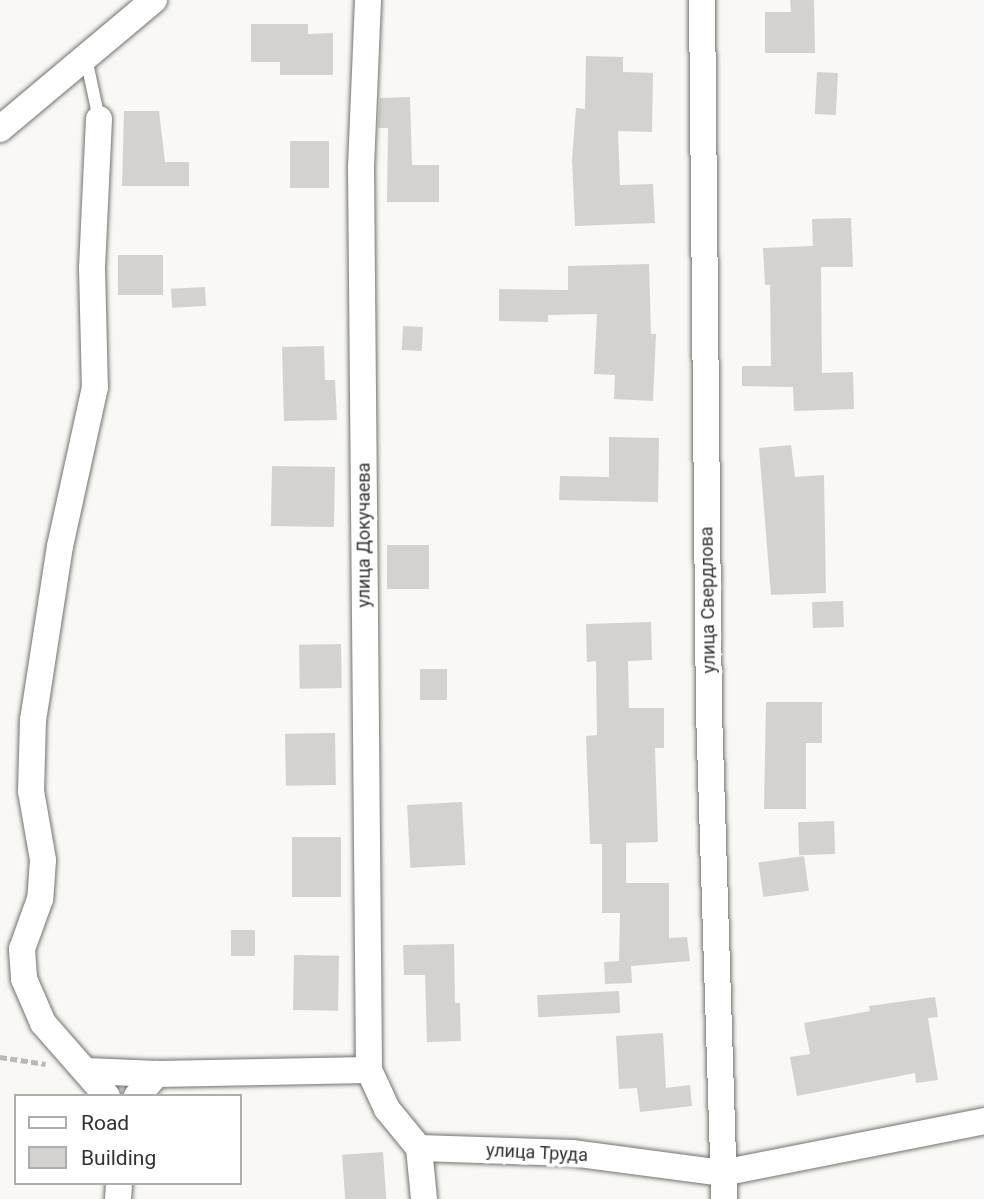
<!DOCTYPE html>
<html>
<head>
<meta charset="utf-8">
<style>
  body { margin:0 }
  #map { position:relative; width:984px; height:1199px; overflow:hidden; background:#f9f8f5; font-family:Roboto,sans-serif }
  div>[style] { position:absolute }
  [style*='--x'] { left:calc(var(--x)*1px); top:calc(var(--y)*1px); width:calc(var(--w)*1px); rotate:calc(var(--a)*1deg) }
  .building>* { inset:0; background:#d3d2cf; transform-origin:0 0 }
  .path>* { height:4.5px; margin-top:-2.25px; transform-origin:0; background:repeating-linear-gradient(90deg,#b8b8b5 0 7px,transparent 0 10.5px) }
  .roads { filter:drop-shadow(0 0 2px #72726f) drop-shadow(0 0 2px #72726f) }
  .service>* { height:12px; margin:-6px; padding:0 6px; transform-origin:6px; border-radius:6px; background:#fff }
  .minor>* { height:26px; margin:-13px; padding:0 13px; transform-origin:13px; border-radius:13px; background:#fff }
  span { translate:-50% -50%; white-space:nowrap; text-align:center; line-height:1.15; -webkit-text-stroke:7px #fff; paint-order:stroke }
  .street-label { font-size:18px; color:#333332 }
  .legend { position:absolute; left:14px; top:1094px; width:228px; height:91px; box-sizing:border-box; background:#fff; border:2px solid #adadad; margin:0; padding:9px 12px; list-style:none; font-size:21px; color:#333332 }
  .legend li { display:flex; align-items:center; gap:14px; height:35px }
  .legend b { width:35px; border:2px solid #adadad }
</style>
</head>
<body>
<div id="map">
  <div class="building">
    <i style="clip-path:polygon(790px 0,814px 0,815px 53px,765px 53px,765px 12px,791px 12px)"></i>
    <i style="clip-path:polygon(251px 24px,308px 24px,308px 34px,333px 33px,333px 75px,280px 75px,280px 62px,251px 62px)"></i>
    <i style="clip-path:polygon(586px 56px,623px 57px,623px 72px,653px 73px,652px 132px,618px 131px,620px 185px,653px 184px,655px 223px,575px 226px,572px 160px,576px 108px,585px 109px)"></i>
    <i style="left:817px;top:72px;width:21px;height:42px;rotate:3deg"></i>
    <i style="clip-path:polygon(410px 97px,412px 165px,439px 165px,439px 202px,387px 202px,388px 128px,378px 128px,380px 98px)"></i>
    <i style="clip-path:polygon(124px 111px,159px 111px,165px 162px,189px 162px,189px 186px,122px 186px)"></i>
    <i style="left:290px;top:141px;width:39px;height:47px"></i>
    <i style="clip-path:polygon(851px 218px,853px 267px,821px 267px,822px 373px,853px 372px,854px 409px,794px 411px,793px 387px,742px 386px,742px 366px,771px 366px,770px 285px,765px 285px,763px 248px,813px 246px,812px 219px)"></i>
    <i style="left:163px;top:255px;width:40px;height:45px;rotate:90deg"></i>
    <i style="clip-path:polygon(649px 264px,651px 334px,656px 334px,653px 401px,614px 399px,615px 375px,594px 374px,597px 314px,548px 315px,548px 322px,499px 321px,499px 289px,568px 290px,568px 266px)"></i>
    <i style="left:205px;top:287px;width:19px;height:34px;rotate:87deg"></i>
    <i style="left:403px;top:326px;width:20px;height:24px;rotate:3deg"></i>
    <i style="clip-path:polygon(324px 346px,325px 380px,335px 380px,337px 420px,284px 421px,282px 347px)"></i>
    <i style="clip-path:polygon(609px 437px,659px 438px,658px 502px,559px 500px,560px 476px,609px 477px)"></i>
    <i style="clip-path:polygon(791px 445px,795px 477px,824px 475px,826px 593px,771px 595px,759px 448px)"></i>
    <i style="left:272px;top:466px;width:63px;height:60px;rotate:1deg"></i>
    <i style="left:387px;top:545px;width:42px;height:44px"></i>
    <i style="left:843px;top:601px;width:26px;height:31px;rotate:88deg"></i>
    <i style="clip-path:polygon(651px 622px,652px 660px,628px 661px,629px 708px,664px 708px,664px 748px,655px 748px,658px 842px,626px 843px,626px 883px,669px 883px,669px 938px,687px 937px,690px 961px,631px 966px,632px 983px,605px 984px,604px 962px,619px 961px,620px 913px,602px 913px,602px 844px,590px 844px,586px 736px,597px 735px,596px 661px,587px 662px,586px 624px)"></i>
    <i style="left:341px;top:644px;width:44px;height:42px;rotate:89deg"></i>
    <i style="left:420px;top:669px;width:27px;height:31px"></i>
    <i style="clip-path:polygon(766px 702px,822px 702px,822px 743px,806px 743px,806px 809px,764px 809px)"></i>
    <i style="left:335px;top:733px;width:52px;height:50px;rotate:89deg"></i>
    <i style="left:462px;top:802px;width:63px;height:55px;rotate:87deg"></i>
    <i style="left:834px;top:821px;width:33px;height:36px;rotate:88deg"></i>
    <i style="left:292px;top:837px;width:49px;height:60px"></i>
    <i style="left:804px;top:856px;width:35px;height:46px;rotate:82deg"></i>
    <i style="left:255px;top:930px;width:26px;height:24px;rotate:90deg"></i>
    <i style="clip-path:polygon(454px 944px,455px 1003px,460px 1003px,461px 1041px,427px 1042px,425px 975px,404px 975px,403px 945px)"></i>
    <i style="left:294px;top:955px;width:45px;height:55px;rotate:1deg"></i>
    <i style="left:619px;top:991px;width:22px;height:82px;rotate:87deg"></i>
    <i style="clip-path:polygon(935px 997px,938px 1017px,928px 1018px,938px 1080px,916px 1083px,915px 1073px,797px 1096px,790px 1057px,810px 1054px,804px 1023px,870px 1011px,869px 1006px)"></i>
    <i style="clip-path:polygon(663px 1033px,666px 1088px,690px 1085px,692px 1106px,640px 1112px,637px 1088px,619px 1089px,616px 1036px)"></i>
    <i style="left:383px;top:1152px;width:47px;height:41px;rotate:86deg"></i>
  </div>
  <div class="path">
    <i style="--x:0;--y:1057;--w:46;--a:8.8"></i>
  </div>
  <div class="roads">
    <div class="service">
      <i style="--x:86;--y:58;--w:62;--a:78"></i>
    </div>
    <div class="minor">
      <i style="--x:368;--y:0;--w:168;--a:92.4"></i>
      <i style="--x:361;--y:168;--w:902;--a:89.49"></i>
      <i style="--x:702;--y:0;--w:712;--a:89.44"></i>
      <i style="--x:709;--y:712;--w:487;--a:88.2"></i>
      <i style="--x:99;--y:119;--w:149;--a:92.7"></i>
      <i style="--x:92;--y:268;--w:119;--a:88.6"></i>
      <i style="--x:95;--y:387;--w:163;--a:102.4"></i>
      <i style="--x:60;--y:546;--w:176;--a:98.8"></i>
      <i style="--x:33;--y:720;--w:71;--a:91.6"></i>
      <i style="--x:31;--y:791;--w:70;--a:80.1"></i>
      <i style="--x:43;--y:860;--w:39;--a:94"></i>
      <i style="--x:40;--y:899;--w:53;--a:109.8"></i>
      <i style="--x:22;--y:949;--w:30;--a:86"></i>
      <i style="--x:24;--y:979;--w:48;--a:66.6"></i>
      <i style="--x:43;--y:1023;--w:97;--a:48.8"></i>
      <i style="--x:0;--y:129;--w:201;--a:-40"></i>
      <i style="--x:87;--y:1071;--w:70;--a:2.5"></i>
      <i style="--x:137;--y:1096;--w:30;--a:-48"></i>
      <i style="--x:157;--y:1074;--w:212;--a:-1.1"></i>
      <i style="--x:369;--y:1070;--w:43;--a:65.2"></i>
      <i style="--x:387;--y:1109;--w:50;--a:50.6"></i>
      <i style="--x:419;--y:1148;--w:153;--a:1.9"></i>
      <i style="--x:572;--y:1153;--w:151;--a:7.6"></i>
      <i style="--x:722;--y:1173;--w:267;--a:-11.2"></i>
      <i style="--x:419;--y:1148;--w:51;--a:84.4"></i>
      <i style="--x:118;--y:1199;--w:16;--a:-86"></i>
    </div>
  </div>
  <div class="street-label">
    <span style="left:364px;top:535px;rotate:-90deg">улица Докучаева</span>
    <span style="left:708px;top:600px;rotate:-91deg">улица Свердлова</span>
    <span style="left:537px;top:1153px;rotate:3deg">улица Труда</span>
  </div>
  <ul class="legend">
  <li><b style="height:9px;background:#fff"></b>Road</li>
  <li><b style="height:19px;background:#d3d2cf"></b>Building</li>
  </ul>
</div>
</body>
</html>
